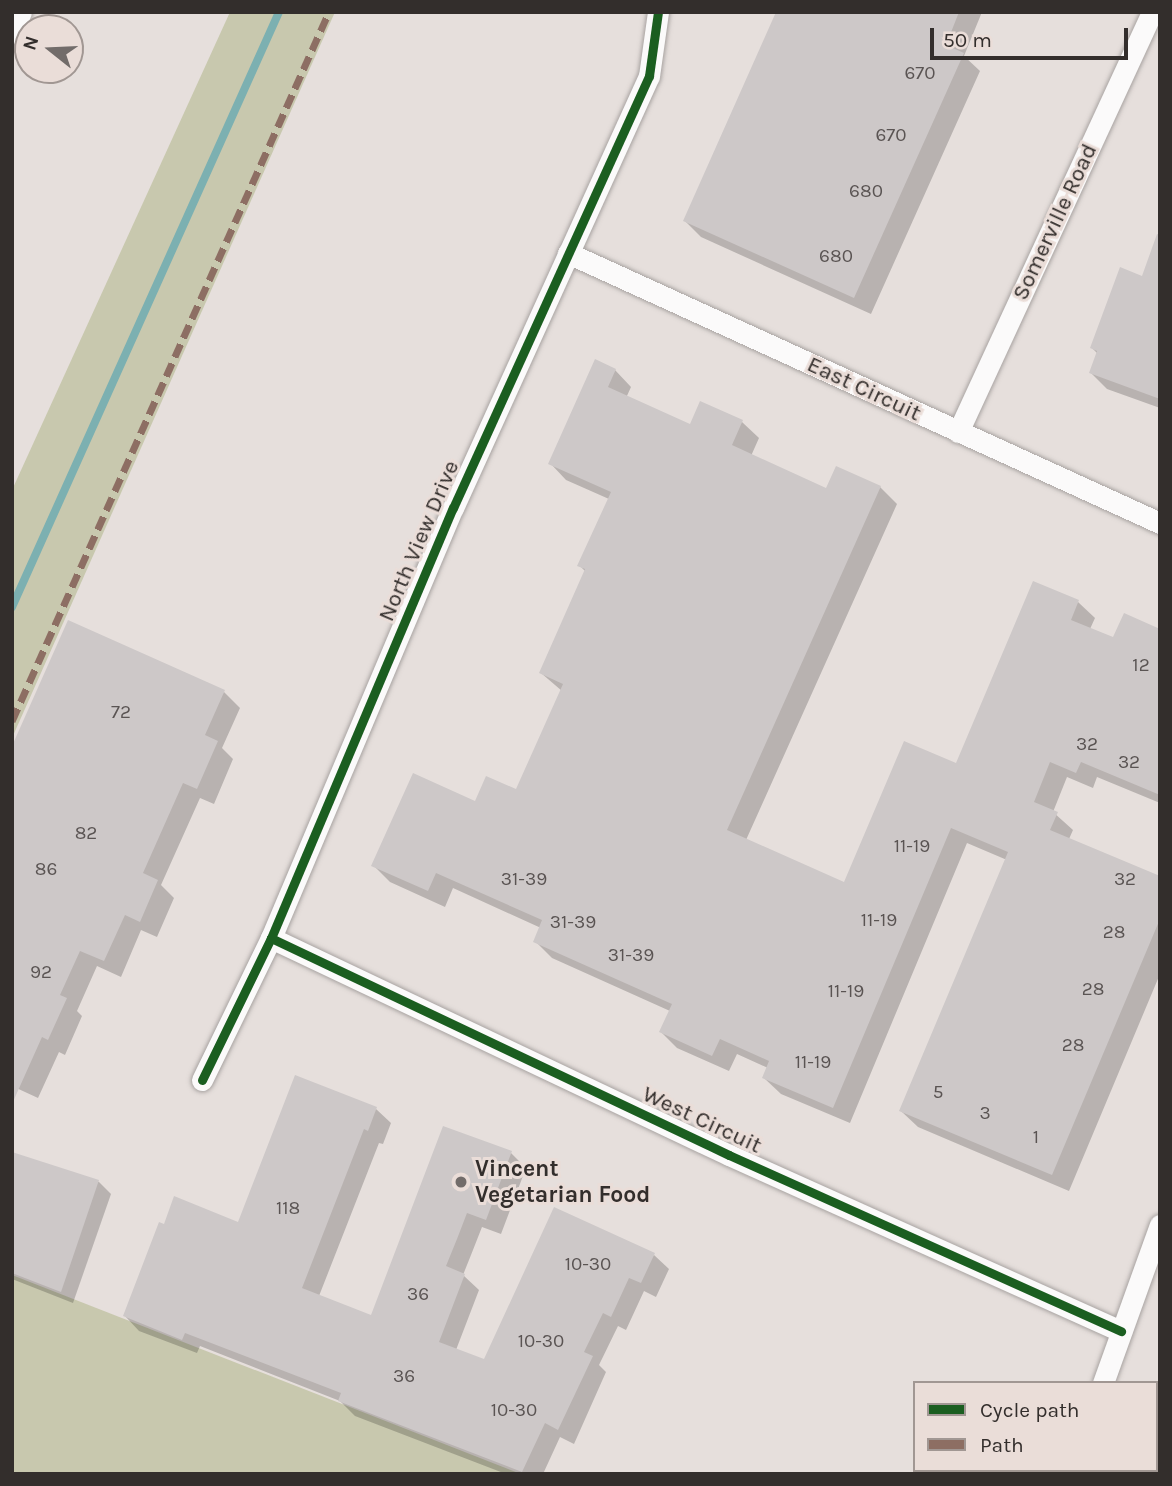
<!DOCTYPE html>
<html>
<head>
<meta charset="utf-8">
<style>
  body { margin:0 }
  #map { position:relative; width:1172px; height:1486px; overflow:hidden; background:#e6dfdc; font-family:Karla,sans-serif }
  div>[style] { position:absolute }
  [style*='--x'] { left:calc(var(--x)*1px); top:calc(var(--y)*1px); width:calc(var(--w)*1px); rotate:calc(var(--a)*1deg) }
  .green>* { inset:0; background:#c8c8ae }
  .shadow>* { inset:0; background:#0003 }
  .stream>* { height:8px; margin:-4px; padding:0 4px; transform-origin:4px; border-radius:4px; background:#7cb0b1 }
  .building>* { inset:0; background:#cdc8c8 }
  .roads { filter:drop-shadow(0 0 2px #a8a3a1) drop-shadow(0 0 2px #a8a3a1) }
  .street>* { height:21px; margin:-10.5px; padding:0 10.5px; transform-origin:10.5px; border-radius:10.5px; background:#fbfafa }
  .quiet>* { height:7px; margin-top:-3.5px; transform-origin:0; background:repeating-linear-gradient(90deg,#8d6e63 0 14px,transparent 0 21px) }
  .cycleway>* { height:9px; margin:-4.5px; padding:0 4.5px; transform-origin:4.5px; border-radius:4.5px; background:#1b5e20 }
  .dots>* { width:19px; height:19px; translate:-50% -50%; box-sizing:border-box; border:4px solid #eaddd8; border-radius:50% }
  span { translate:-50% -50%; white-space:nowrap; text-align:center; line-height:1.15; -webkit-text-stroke:6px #eaddd8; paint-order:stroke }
  .number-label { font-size:19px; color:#5a5453 }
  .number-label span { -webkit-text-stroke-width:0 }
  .street-label { font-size:23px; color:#332e2c }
  .poi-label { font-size:23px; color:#332e2c; font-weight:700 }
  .left { translate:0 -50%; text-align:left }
  .frame { position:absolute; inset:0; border:14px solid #332e2c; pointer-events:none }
  .legend { position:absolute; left:913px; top:1381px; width:245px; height:91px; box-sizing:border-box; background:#eaddd8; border:2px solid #a19793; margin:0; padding:9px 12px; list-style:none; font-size:21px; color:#332e2c }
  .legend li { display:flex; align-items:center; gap:14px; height:35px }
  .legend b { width:35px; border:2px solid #a19793 }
  .north { position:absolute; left:14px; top:14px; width:70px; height:70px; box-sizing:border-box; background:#eaddd8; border:2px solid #a19793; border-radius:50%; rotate:288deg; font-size:19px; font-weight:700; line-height:28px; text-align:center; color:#332e2c }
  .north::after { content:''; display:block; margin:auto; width:24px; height:32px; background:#726c6a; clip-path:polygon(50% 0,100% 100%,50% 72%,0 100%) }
  .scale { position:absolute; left:930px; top:28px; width:198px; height:32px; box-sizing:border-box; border:4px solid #332e2c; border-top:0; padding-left:9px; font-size:21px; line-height:24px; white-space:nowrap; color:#332e2c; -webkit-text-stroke:5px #eaddd8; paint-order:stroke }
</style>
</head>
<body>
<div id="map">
  <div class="green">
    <i style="clip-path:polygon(230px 12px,335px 12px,12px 738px,12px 490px)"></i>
    <i style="clip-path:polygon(12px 1275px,521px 1474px,12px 1474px)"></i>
  </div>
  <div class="shadow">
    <i style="clip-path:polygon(778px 12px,982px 12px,964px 56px,980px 71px,871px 314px,701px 237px,685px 221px)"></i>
    <i style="clip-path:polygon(1160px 233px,1160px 408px,1107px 389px,1091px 373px,1098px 354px,1092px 348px,1143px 278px)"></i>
    <i style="clip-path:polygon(615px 370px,631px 387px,626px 398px,691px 427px,701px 404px,742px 422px,759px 438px,751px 456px,827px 490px,880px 487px,897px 504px,746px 840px,845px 885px,957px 765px,1078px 602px,1095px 618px,1090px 629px,1114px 640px,1160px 631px,1160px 803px,1097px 777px,1093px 788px,1067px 777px,1053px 812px,1073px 830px,1069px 839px,1160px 878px,1160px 974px,1069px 1191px,918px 1127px,901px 1111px,1007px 860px,967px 843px,850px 1123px,781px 1094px,764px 1078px,768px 1068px,737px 1054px,729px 1071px,677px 1048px,661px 1032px,670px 1011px,552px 958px,535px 941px,541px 928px,453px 888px,445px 907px,390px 882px,374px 866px,476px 803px,517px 791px,562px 691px,541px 673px,586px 572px,579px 565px,609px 499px,566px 480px,550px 463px)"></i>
    <i style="clip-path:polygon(224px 692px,240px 708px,222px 748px,233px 759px,214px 804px,200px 798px,161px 885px,174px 898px,157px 937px,141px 930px,121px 977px,97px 966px,77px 1011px,82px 1016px,65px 1055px,59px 1052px,38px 1098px,12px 1086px,12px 750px)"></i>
    <i style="clip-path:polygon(296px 1077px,376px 1109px,391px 1123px,383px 1144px,379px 1143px,319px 1296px,372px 1317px,511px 1153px,526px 1168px,501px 1234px,482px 1227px,471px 1255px,463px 1275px,479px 1290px,456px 1350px,485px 1361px,654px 1255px,669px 1269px,656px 1297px,644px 1291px,626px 1330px,618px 1326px,599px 1365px,606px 1372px,574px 1444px,560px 1437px,543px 1474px,506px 1474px,355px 1416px,340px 1401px,200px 1346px,197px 1353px,139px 1331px,125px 1316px,239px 1224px)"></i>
    <i style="clip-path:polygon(12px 1154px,99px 1182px,111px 1194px,73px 1303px,12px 1279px)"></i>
  </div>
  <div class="stream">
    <i style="--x:12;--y:607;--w:652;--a:-65.83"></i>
  </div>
  <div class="building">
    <i style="clip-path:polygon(776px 12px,959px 12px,946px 45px,964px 53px,854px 298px,683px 221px)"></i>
    <i style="clip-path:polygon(1157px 234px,1160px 235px,1160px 399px,1089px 373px,1097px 351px,1090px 348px,1120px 267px,1142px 276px)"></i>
    <i style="clip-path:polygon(595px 359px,616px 369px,608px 387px,690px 424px,700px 401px,743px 420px,732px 445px,826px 488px,836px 466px,881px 486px,727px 830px,844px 882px,904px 741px,956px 763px,1033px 581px,1079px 600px,1071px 620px,1113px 637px,1124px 613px,1160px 629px,1160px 795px,1081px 762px,1076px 773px,1050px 762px,1034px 802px,1058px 812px,1050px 830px,1160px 876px,1160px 919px,1052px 1175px,899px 1111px,1008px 852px,951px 828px,833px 1108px,762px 1078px,769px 1061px,720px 1039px,712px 1056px,659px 1032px,672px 1004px,533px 942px,542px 920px,436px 873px,428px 891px,371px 866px,413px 773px,475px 801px,486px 776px,516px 789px,563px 684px,539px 673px,585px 569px,577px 566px,611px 492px,548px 464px)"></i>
    <i style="clip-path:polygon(68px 620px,225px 690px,205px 735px,218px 741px,197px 789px,183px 783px,143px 873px,158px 880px,140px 922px,125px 915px,104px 961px,80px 951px,60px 995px,67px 998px,48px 1040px,42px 1037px,12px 1104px,12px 746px)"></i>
    <i style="clip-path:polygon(295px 1075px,377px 1107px,368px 1131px,364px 1129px,302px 1288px,371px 1315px,443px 1126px,512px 1151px,486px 1220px,467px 1213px,457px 1239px,446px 1266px,465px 1274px,439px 1342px,484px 1359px,554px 1207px,655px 1253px,641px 1283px,629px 1278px,611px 1317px,603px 1313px,584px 1352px,593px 1356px,558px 1430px,545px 1423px,522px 1472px,338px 1401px,341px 1393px,185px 1333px,182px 1340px,123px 1316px,159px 1222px,164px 1224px,174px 1196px,238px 1222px)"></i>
    <i style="clip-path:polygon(12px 1152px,99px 1180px,61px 1292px,12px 1273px)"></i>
  </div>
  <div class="roads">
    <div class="street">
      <i style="--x:12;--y:33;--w:23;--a:-67"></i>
      <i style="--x:568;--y:253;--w:651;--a:24.52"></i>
      <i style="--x:958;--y:432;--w:463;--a:-65.2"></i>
      <i style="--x:271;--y:938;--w:507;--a:25.35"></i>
      <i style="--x:729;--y:1155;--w:430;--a:24.2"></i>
      <i style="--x:202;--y:1080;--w:158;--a:-64.1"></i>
      <i style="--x:271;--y:938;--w:467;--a:-67.1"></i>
      <i style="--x:453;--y:508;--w:474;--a:-65.6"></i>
      <i style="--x:649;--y:76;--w:65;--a:-82"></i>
      <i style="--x:1103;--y:1383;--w:168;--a:-70.2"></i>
      <i style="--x:1072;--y:1474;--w:4;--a:-76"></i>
    </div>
  </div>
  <div class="quiet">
    <i style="--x:12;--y:721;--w:777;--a:-65.91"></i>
  </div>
  <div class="cycleway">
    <i style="--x:271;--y:938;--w:507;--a:25.35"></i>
    <i style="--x:729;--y:1155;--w:430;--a:24.2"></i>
    <i style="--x:202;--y:1080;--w:158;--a:-64.1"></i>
    <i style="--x:271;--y:938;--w:467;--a:-67.1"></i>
    <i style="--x:453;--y:508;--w:474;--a:-65.6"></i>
    <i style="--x:649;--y:76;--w:65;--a:-82"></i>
  </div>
  <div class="dots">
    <i style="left:461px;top:1182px;background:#726c6a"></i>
  </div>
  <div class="number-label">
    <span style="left:920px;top:74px">670</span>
    <span style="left:891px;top:136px">670</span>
    <span style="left:866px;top:192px">680</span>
    <span style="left:836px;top:257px">680</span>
    <span style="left:1141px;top:666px">12</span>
    <span style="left:121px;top:713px">72</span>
    <span style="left:1087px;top:745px">32</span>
    <span style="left:1129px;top:763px">32</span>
    <span style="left:86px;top:834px">82</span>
    <span style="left:912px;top:847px">11-19</span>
    <span style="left:46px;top:870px">86</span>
    <span style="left:524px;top:880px">31-39</span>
    <span style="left:1125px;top:880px">32</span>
    <span style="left:879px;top:921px">11-19</span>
    <span style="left:573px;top:923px">31-39</span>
    <span style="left:1114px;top:933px">28</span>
    <span style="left:631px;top:956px">31-39</span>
    <span style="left:41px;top:973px">92</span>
    <span style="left:1093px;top:990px">28</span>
    <span style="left:846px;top:992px">11-19</span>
    <span style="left:1073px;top:1046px">28</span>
    <span style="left:813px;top:1063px">11-19</span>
    <span style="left:938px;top:1093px">5</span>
    <span style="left:985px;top:1114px">3</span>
    <span style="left:1036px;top:1138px">1</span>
    <span style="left:288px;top:1209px">118</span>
    <span style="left:588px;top:1265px">10-30</span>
    <span style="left:418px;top:1295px">36</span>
    <span style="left:541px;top:1342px">10-30</span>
    <span style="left:404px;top:1377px">36</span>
    <span style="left:514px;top:1411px">10-30</span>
  </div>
  <div class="street-label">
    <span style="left:1055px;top:222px;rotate:-65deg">Somerville Road</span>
    <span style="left:864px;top:389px;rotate:25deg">East Circuit</span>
    <span style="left:419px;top:541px;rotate:-67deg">North View Drive</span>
    <span style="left:702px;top:1120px;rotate:25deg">West Circuit</span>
  </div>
  <div class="poi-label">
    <span class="left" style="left:475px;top:1182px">Vincent<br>Vegetarian Food</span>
  </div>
  <div class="frame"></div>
  <ul class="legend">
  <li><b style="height:9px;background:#1b5e20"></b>Cycle path</li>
  <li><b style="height:9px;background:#8d6e63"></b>Path</li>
  </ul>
  <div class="north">N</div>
  <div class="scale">50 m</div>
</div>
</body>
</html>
